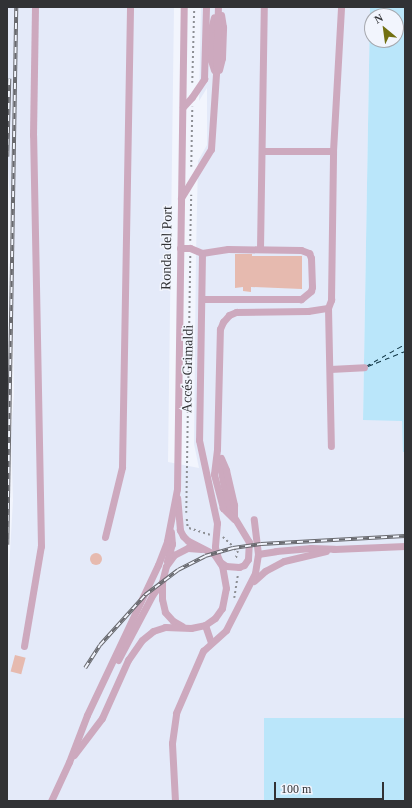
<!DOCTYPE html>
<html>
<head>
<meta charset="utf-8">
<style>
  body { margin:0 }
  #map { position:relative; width:412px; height:808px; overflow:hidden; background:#f2f5fd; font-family:"Times New Roman",serif }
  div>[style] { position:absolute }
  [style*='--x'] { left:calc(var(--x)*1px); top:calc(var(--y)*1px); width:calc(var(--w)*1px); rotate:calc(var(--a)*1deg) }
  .built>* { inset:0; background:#e4eaf9 }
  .water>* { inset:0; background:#bae6fa; transform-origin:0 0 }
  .ferry>* { height:1px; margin-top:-0.5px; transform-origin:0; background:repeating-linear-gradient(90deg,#123847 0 5px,transparent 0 9px) }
  .building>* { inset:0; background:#e6baaf; transform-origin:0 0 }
  .round { border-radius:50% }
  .path>* { height:1.5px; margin-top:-0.75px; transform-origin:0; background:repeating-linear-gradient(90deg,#8d8f94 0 2px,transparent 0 5px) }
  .minor>* { height:7px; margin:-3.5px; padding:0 3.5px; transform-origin:3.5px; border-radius:3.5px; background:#cda9be }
  .rail>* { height:3.5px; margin-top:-1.75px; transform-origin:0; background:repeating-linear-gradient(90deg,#f2f5fd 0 6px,#696a6f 0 12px); box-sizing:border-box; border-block:1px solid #696a6f }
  span { translate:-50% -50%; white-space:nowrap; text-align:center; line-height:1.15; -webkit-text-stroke:3px #f2f5fd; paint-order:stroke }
  .street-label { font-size:14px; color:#313235 }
  .frame { position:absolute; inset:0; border:8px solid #313235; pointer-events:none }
  .north { position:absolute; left:364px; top:8px; width:40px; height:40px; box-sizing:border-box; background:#f2f5fd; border:1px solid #a5a7ad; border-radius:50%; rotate:331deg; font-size:11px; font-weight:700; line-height:16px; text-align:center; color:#313235 }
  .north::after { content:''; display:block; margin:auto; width:14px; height:18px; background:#727012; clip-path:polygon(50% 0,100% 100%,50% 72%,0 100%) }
  .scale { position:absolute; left:274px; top:782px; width:110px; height:18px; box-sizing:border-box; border:2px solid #313235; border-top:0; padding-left:5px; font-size:12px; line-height:14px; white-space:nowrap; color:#313235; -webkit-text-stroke:3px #f2f5fd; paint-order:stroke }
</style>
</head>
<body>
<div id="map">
  <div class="built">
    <i style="clip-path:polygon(7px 7px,174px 7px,168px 462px,199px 468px,194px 444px,196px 255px,198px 161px,207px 145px,207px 88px,199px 101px,201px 7px,370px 7px,363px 420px,402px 420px,405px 450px,405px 718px,264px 725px,268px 801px,7px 801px,7px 604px,13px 500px,11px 436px,14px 393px,12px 238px,7px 149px)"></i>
  </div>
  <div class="water">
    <i style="clip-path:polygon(evenodd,370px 7px,405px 7px,405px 452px,403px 452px,402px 421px,363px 420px,370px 7px,372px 16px,396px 16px,396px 40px,372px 40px,372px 16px)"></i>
    <i style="left:405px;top:718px;width:83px;height:141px;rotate:90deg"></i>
  </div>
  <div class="ferry">
    <i style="--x:366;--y:366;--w:45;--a:-29.4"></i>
    <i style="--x:368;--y:366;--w:40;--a:-22"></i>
  </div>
  <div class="building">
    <i style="clip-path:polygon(235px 254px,252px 254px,252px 256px,302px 256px,302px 289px,251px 287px,251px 292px,243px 291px,243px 287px,235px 288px)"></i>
    <i class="round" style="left:90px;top:553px;width:12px;height:12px"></i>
    <i style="left:15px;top:655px;width:11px;height:17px;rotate:15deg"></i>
  </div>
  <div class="path">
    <i style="--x:192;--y:83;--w:76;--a:-88.5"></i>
    <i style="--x:191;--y:167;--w:60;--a:-89"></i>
    <i style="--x:190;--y:241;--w:46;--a:-88.8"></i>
    <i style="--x:186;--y:513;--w:258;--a:-89.1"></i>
    <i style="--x:187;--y:519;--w:10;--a:84"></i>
    <i style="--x:189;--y:528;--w:22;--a:18"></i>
    <i style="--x:223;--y:537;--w:13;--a:42"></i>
    <i style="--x:234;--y:549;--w:4;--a:27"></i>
    <i style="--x:238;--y:551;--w:8;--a:104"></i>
    <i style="--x:234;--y:598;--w:24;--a:-81"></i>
  </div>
  <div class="minor">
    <i style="--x:214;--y:70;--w:10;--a:-107"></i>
    <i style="--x:211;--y:60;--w:31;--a:-90"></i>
    <i style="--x:211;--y:29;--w:12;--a:-76"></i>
    <i style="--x:219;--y:70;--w:12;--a:-76"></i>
    <i style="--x:222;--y:58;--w:31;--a:-88"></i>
    <i style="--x:223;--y:27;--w:12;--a:-99"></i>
    <i style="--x:183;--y:107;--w:13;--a:-48"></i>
    <i style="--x:192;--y:97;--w:22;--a:-56"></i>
    <i style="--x:204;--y:79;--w:72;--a:-88.4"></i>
    <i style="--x:262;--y:151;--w:71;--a:0"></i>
    <i style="--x:181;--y:198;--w:57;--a:-58.5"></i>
    <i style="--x:211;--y:149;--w:76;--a:-86.2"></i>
    <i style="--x:216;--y:73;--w:66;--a:-88.3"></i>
    <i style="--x:180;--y:248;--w:10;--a:0"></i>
    <i style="--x:190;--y:248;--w:13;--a:23"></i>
    <i style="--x:202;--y:253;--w:26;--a:-9"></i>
    <i style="--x:228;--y:249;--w:73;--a:0.8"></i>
    <i style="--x:301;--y:250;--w:9;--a:21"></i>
    <i style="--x:309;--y:253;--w:5;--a:68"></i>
    <i style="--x:311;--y:258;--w:29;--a:88"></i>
    <i style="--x:312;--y:287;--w:4;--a:104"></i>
    <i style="--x:311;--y:291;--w:13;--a:141"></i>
    <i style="--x:301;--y:299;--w:99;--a:180"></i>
    <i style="--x:260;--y:249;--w:242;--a:-89.1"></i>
    <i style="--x:202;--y:253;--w:187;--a:90.9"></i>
    <i style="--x:199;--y:440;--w:85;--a:77.8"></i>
    <i style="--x:217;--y:523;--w:24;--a:95"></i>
    <i style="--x:215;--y:547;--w:8;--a:76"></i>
    <i style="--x:217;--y:555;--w:8;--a:67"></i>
    <i style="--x:220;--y:562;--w:7;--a:34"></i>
    <i style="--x:226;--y:566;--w:13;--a:4"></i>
    <i style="--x:239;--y:567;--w:5;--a:-22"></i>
    <i style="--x:244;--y:565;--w:7;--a:-56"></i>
    <i style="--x:248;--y:559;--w:17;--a:-87"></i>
    <i style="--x:249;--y:542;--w:41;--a:-121"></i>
    <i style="--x:228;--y:507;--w:47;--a:-101.1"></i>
    <i style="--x:328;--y:308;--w:138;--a:88.8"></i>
    <i style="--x:330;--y:369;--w:34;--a:-3"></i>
    <i style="--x:221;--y:458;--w:13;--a:67"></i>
    <i style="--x:226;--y:470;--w:36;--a:77"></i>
    <i style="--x:234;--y:505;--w:11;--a:90"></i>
    <i style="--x:234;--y:519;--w:16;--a:-135"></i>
    <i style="--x:223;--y:508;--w:35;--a:-105"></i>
    <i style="--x:214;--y:474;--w:25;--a:-83"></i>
    <i style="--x:217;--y:449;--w:120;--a:-88.6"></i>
    <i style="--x:220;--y:329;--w:8;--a:-67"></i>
    <i style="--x:223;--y:322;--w:9;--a:-49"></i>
    <i style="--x:229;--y:315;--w:8;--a:-23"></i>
    <i style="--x:236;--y:312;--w:72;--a:-0.8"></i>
    <i style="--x:308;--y:311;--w:20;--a:-9"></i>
    <i style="--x:328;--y:308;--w:9;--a:-69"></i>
    <i style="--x:331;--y:300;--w:149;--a:-89.2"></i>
    <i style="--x:333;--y:151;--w:144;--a:-86.8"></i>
    <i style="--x:105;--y:537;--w:72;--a:-76.3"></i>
    <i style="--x:122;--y:467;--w:460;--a:-89"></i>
    <i style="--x:258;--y:554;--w:18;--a:-9"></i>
    <i style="--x:276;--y:551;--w:35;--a:-5"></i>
    <i style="--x:311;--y:548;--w:23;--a:2"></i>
    <i style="--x:334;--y:549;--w:71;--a:-2.4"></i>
    <i style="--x:167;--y:561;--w:18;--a:-74"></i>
    <i style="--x:172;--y:544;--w:12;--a:-95"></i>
    <i style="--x:254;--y:581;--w:15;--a:-42"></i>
    <i style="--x:265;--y:571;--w:21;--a:-28"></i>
    <i style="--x:284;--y:561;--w:43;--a:-13.4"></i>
    <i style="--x:205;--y:625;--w:18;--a:71"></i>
    <i style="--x:182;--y:626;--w:10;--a:-151"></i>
    <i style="--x:173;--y:621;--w:12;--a:-132"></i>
    <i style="--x:165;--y:612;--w:13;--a:-103"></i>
    <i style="--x:162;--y:599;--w:17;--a:-90"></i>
    <i style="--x:162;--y:582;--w:16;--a:-76"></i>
    <i style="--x:166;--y:566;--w:14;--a:-54"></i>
    <i style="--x:174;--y:555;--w:16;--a:-27"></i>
    <i style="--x:188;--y:548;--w:13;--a:4"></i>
    <i style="--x:24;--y:646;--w:101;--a:-80.4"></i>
    <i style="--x:41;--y:546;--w:411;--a:-91.1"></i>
    <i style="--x:33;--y:135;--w:128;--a:-89.1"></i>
    <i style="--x:118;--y:660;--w:75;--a:-62.1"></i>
    <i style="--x:153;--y:594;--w:15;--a:-53"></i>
    <i style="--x:74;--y:755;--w:46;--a:-52.9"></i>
    <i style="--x:102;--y:718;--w:64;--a:-65.9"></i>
    <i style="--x:128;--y:660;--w:24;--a:-55"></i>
    <i style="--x:142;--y:640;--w:14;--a:-39"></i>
    <i style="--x:153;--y:631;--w:13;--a:-18"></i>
    <i style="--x:165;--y:627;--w:26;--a:2"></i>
    <i style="--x:191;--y:628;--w:14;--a:-12"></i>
    <i style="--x:205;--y:625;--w:12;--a:-35"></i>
    <i style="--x:215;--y:618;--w:12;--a:-55"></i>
    <i style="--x:222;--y:608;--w:20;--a:-79"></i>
    <i style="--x:226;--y:588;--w:22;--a:-100"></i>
    <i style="--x:222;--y:566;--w:14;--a:-124"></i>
    <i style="--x:214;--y:554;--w:29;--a:-153"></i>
    <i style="--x:188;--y:541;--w:7;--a:-135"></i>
    <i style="--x:183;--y:536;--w:7;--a:-117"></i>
    <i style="--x:180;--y:530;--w:32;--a:-95"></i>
    <i style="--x:51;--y:801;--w:43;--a:-65.2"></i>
    <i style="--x:69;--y:762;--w:50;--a:-69"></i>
    <i style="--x:87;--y:715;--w:166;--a:-64.7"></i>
    <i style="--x:158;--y:565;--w:26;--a:-69"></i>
    <i style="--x:167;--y:541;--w:53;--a:-79.1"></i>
    <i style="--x:177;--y:489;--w:482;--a:-89.2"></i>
    <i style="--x:175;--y:801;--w:58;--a:-93"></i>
    <i style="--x:172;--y:743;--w:30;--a:-82"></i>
    <i style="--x:176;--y:713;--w:68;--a:-66.5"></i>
    <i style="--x:203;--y:651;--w:31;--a:-42"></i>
    <i style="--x:226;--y:630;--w:64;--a:-63"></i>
    <i style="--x:255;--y:573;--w:19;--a:-81"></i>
    <i style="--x:258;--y:554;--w:35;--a:-97"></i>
  </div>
  <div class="rail">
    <i style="--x:7;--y:157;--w:78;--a:-88.5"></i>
    <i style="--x:7;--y:545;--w:538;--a:-89.04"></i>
    <i style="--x:85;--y:668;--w:27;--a:-57"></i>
    <i style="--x:100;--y:645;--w:67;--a:-48"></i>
    <i style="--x:145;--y:595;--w:41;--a:-37.1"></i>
    <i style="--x:178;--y:570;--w:30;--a:-27"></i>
    <i style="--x:205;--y:556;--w:29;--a:-16"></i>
    <i style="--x:233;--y:548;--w:28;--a:-8"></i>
    <i style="--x:261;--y:544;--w:144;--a:-3.2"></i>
  </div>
  <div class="street-label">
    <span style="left:167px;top:248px;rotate:-89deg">Ronda del Port</span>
    <span style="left:188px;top:369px;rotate:-89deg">Accés Grimaldi</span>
  </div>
  <div class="frame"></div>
  <div class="north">N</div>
  <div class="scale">100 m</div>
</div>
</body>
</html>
